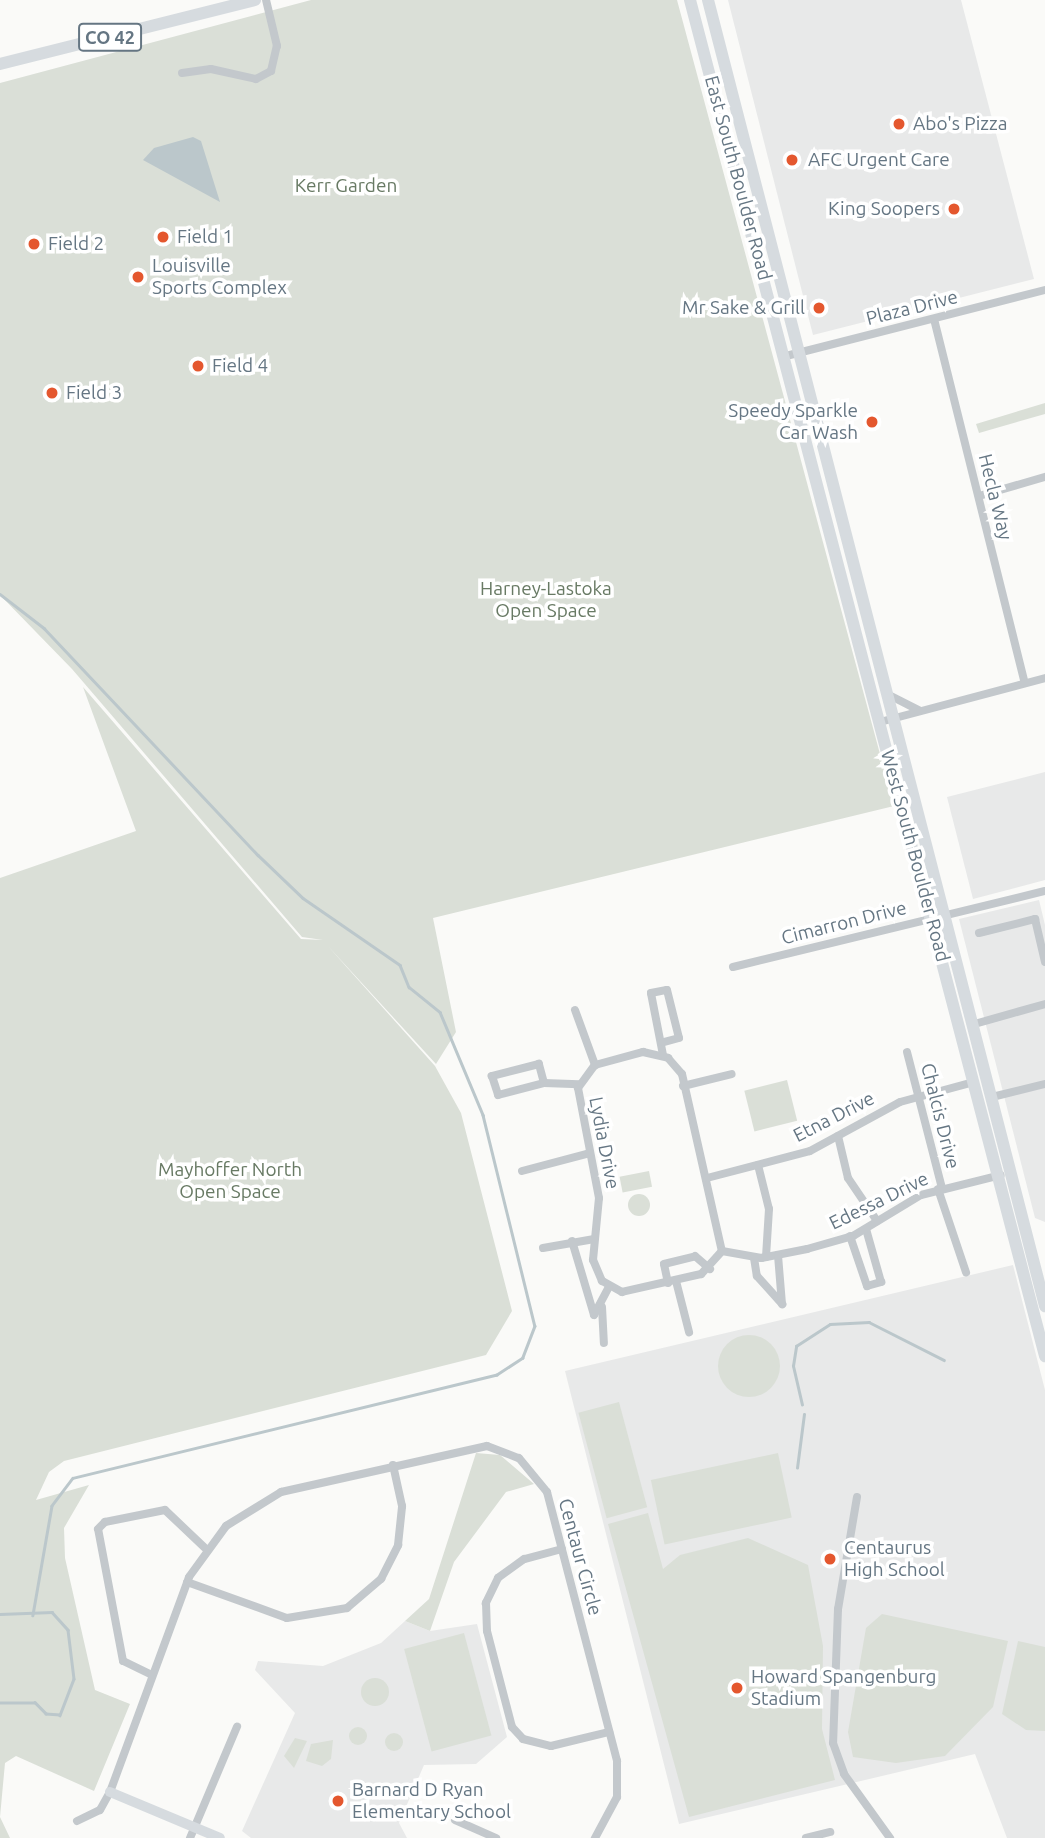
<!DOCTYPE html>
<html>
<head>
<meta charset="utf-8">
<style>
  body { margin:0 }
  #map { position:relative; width:1045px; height:1838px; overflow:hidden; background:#fafaf8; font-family:Ubuntu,sans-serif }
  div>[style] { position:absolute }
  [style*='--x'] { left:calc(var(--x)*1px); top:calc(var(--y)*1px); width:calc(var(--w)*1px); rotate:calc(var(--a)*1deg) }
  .built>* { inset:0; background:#e8e9e9 }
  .green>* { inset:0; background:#dadfd7; transform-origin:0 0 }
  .round { border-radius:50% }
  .water>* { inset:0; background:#bbc7cb }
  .stream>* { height:2.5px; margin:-1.25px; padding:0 1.25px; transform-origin:1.25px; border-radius:1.25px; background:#bbc7cb }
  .street>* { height:8px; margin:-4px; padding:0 4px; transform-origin:4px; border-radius:4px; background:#c3c8cc }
  .secondary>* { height:10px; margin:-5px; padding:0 5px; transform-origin:5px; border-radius:5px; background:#d6dbdf }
  .primary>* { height:12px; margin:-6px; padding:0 6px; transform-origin:6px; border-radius:6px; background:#d6dbdf }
  .dots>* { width:19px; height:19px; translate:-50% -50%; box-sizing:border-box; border:4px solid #fff; border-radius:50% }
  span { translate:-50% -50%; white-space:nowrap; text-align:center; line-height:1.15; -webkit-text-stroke:7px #fff; paint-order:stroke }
  .shield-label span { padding:2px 5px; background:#fff; border:2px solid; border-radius:5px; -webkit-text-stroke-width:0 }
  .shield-label { font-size:18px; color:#657683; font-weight:700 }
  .poi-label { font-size:19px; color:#657683 }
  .left { translate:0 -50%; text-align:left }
  .right { translate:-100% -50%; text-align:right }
  .street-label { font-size:19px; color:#657683 }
  .park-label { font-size:19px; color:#687a64 }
</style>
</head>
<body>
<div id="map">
  <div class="built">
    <i style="clip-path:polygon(728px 0,961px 0,1034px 279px,813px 335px)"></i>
    <i style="clip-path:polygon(1045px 772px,1045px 880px,973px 899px,947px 797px)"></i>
    <i style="clip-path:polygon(1039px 900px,1045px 925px,1045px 1222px,1035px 1218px,959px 919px)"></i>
    <i style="clip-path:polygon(1013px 1265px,1045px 1390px,1045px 1838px,1007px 1838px,975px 1754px,679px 1824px,565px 1371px)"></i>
    <i style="clip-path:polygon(405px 1621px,430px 1631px,477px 1624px,507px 1737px,476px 1764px,424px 1765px,399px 1823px,407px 1838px,251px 1838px,242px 1831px,295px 1713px,255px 1670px,258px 1661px,323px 1666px,381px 1643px)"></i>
  </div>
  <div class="green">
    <i style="clip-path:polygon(311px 0,677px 0,894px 806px,433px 918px,456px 1032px,436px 1064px,327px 945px,435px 1066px,461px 1113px,512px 1311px,486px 1355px,64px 1461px,49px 1472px,36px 1500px,89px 1485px,64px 1528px,65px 1558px,95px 1690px,130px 1704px,94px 1791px,16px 1756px,5px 1763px,0 1817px,10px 1838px,0 1838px,0 878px,136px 831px,83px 687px,301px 939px,323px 940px,302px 937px,72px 669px,0 595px,0 83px)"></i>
    <i style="clip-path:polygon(1045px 403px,1045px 414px,979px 433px,976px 424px)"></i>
    <i style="left:787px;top:1080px;width:42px;height:44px;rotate:76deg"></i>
    <i style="left:649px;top:1171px;width:16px;height:30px;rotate:79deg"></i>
    <i class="round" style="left:628px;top:1194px;width:22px;height:22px"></i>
    <i class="round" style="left:718px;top:1335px;width:62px;height:62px"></i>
    <i style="left:619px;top:1402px;width:109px;height:42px;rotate:75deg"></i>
    <i style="clip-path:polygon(476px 1453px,500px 1455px,534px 1484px,506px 1492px,454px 1562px,430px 1631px,405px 1621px,429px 1599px)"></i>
    <i style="left:778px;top:1453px;width:66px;height:130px;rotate:78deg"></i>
    <i style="clip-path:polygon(648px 1513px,663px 1569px,680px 1555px,748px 1538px,808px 1565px,823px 1646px,822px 1729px,835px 1780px,689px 1817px,608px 1524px)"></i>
    <i style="clip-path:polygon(882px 1614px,1008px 1641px,993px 1707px,945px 1756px,896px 1763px,853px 1757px,848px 1732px,866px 1628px)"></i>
    <i style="left:464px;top:1633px;width:106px;height:62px;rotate:75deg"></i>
    <i style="clip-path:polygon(1018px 1641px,1045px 1647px,1045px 1731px,1026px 1730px,1002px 1714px)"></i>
    <i class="round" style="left:361px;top:1678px;width:28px;height:28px"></i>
    <i class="round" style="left:349px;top:1727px;width:18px;height:18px"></i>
    <i class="round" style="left:385px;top:1733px;width:18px;height:18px"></i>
    <i style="clip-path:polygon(295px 1738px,307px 1741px,294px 1768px,284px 1756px)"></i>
    <i style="clip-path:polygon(333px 1740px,331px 1759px,322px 1766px,306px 1761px,311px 1744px)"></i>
  </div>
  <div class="water">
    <i style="clip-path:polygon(193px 137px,201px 141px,220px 202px,143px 160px,154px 148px)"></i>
  </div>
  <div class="stream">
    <i style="--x:0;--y:594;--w:56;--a:37.7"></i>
    <i style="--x:44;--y:628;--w:312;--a:46.7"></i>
    <i style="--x:258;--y:855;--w:62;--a:43.7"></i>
    <i style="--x:303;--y:898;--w:118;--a:34.6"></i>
    <i style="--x:400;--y:965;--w:24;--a:68"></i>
    <i style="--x:409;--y:987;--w:40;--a:39"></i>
    <i style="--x:440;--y:1012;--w:112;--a:67.3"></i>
    <i style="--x:483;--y:1115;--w:217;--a:76.2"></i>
    <i style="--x:535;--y:1326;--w:34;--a:111"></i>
    <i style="--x:523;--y:1358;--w:31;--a:147"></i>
    <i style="--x:497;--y:1375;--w:436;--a:166.3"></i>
    <i style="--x:73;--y:1478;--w:35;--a:127"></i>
    <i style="--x:52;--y:1506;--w:111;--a:99.9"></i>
    <i style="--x:802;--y:1405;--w:40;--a:-103"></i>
    <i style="--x:793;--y:1366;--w:20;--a:-81"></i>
    <i style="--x:796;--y:1346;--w:40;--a:-32.9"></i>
    <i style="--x:830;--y:1324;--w:39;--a:-3"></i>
    <i style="--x:869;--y:1322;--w:84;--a:26.9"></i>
    <i style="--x:797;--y:1468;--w:54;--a:-82.6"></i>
    <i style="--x:0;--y:1614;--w:52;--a:-2.2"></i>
    <i style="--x:52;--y:1612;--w:24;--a:48"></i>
    <i style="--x:68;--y:1630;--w:49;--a:83"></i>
    <i style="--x:74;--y:1679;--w:39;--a:111"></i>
    <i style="--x:60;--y:1715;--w:14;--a:-176"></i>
    <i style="--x:46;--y:1714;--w:16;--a:-135"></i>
    <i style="--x:35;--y:1703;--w:35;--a:180"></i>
  </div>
  <div class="street">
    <i style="--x:182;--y:73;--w:29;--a:-8"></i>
    <i style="--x:211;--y:69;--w:46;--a:12.5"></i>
    <i style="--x:256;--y:79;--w:17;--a:-28"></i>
    <i style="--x:271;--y:71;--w:26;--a:-77"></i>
    <i style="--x:277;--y:46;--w:47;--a:-103.4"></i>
    <i style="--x:934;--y:319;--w:375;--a:76"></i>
    <i style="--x:786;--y:356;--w:267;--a:-14.3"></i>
    <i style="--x:979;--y:496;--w:69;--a:-16.1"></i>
    <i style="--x:887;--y:694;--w:36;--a:27"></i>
    <i style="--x:880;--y:722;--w:171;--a:-14.9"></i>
    <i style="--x:979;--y:933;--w:58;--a:-14"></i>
    <i style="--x:1035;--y:919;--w:44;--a:76.9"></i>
    <i style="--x:733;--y:967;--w:321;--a:-13.7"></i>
    <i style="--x:575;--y:1010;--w:59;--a:70"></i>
    <i style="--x:971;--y:1025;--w:77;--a:-15.8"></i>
    <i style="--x:643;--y:1052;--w:26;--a:13"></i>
    <i style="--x:668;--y:1058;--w:21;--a:49"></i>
    <i style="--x:682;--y:1074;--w:181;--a:77.3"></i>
    <i style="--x:722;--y:1251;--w:31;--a:132"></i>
    <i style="--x:701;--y:1274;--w:81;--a:167.2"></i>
    <i style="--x:622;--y:1292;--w:23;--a:-151"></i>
    <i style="--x:602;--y:1281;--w:23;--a:-113"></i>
    <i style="--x:593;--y:1260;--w:62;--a:-84.5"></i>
    <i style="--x:599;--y:1198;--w:112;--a:-100.8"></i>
    <i style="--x:578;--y:1088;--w:29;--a:-54"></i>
    <i style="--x:595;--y:1065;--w:50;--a:-15.2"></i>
    <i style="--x:907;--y:1052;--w:140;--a:75.6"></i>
    <i style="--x:663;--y:1055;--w:63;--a:-101"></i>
    <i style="--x:651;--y:993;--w:16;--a:-11"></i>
    <i style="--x:667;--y:990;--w:49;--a:76"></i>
    <i style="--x:679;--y:1038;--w:16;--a:165"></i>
    <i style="--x:544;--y:1083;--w:20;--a:-105"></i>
    <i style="--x:539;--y:1064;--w:49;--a:165.7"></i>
    <i style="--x:492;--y:1076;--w:20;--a:72"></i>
    <i style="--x:498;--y:1095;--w:48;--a:-14.6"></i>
    <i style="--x:544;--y:1083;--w:35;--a:2"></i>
    <i style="--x:683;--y:1086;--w:50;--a:-13.8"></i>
    <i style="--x:992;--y:1097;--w:55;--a:-13.8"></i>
    <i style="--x:838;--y:1136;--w:43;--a:76.6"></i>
    <i style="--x:848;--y:1178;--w:52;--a:56"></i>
    <i style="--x:758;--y:1165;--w:45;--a:76"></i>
    <i style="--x:769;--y:1209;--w:48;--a:93.6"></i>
    <i style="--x:522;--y:1171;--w:70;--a:-14.8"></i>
    <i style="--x:707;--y:1178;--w:106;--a:-14.7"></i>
    <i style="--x:810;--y:1151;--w:102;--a:-28.6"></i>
    <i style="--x:900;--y:1102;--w:77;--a:-15.1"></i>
    <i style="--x:938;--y:1189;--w:88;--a:71.4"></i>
    <i style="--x:850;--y:1236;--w:53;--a:71.2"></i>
    <i style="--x:867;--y:1286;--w:15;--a:-16"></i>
    <i style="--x:881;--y:1282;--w:55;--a:-105.8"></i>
    <i style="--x:572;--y:1241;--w:77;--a:73.4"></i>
    <i style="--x:594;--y:1315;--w:32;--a:-62"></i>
    <i style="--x:543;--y:1248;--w:52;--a:-10"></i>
    <i style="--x:722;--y:1251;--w:40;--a:10"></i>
    <i style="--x:761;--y:1258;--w:47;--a:-11.1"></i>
    <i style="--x:807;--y:1249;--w:48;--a:-15.8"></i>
    <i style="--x:853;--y:1236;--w:79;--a:-31.1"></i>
    <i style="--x:921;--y:1195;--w:82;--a:-14"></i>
    <i style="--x:754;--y:1258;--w:18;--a:81"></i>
    <i style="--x:757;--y:1276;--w:38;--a:48"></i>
    <i style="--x:782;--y:1304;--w:49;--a:-94.7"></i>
    <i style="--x:676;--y:1281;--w:53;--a:75.7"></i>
    <i style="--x:668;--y:1283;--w:19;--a:-102"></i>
    <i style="--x:664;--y:1264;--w:32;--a:-14"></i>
    <i style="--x:695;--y:1256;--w:20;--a:41"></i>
    <i style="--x:602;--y:1307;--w:36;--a:87"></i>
    <i style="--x:857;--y:1497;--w:114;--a:99.6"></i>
    <i style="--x:838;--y:1609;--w:134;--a:92.1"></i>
    <i style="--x:833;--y:1743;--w:33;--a:70"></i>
    <i style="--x:844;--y:1774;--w:79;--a:54.3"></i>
    <i style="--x:562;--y:1549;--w:39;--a:165"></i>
    <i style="--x:524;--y:1559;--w:32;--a:144"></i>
    <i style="--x:498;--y:1578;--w:28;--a:116"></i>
    <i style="--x:486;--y:1603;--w:28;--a:88"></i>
    <i style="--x:487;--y:1631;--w:99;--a:75.4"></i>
    <i style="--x:512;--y:1727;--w:16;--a:47"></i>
    <i style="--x:523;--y:1739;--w:29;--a:14"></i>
    <i style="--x:551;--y:1746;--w:60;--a:-13.6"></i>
    <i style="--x:187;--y:1582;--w:106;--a:19.8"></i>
    <i style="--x:287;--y:1618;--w:61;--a:-9.5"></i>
    <i style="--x:347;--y:1608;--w:45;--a:-40.5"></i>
    <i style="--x:381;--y:1579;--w:38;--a:-63"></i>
    <i style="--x:398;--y:1545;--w:39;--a:-84"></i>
    <i style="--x:402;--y:1506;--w:42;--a:-102.4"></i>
    <i style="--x:152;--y:1675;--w:32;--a:-154"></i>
    <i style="--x:123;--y:1661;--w:134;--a:-100.7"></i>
    <i style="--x:98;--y:1529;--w:10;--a:-45"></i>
    <i style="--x:105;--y:1522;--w:61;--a:-11.3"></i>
    <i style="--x:165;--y:1510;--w:55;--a:43.5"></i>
    <i style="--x:455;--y:1820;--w:45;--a:23.7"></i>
    <i style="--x:77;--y:1821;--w:25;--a:-26"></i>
    <i style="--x:100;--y:1810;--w:21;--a:-61"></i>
    <i style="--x:110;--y:1792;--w:229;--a:-69.8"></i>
    <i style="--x:189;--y:1577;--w:63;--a:-54"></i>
    <i style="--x:226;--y:1526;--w:65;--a:-31.7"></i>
    <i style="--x:281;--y:1492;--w:211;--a:-12.6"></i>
    <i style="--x:487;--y:1446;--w:34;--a:21"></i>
    <i style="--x:519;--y:1458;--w:44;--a:50.5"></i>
    <i style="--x:547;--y:1492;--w:278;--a:75.4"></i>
    <i style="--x:617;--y:1761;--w:36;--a:90"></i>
    <i style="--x:617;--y:1797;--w:47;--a:118.2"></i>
    <i style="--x:190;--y:1838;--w:121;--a:-67.1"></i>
    <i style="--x:806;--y:1838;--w:25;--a:-14"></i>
  </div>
  <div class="secondary">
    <i style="--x:110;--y:1792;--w:119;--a:22.7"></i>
  </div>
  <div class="primary">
    <i style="--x:690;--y:0;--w:1402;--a:75.33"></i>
    <i style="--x:708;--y:0;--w:1349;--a:75.53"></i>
    <i style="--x:0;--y:64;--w:263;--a:-14.1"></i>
  </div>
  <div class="dots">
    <i style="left:899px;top:124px;background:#e4572e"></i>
    <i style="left:792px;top:160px;background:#e4572e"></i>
    <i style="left:954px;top:209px;background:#e4572e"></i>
    <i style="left:163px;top:237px;background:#e4572e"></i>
    <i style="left:34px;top:244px;background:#e4572e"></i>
    <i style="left:138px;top:277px;background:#e4572e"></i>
    <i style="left:819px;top:308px;background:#e4572e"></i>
    <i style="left:198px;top:366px;background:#e4572e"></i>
    <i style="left:52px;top:393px;background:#e4572e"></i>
    <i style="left:872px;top:422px;background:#e4572e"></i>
    <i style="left:830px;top:1559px;background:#e4572e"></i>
    <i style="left:737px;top:1688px;background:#e4572e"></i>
    <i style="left:338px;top:1801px;background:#e4572e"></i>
  </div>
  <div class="shield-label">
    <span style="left:110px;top:37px">CO 42</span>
  </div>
  <div class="poi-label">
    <span class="left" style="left:913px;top:124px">Abo's Pizza</span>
    <span class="left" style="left:808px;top:160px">AFC Urgent Care</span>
    <span class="right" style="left:940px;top:209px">King Soopers</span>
    <span class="left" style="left:177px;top:237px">Field 1</span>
    <span class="left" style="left:48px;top:244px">Field 2</span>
    <span class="left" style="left:152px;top:277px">Louisville<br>Sports Complex</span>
    <span class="right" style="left:805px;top:308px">Mr Sake &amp; Grill</span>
    <span class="left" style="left:212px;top:366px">Field 4</span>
    <span class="left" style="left:66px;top:393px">Field 3</span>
    <span class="right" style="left:858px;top:422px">Speedy Sparkle<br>Car Wash</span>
    <span class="left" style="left:844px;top:1559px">Centaurus<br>High School</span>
    <span class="left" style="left:751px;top:1688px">Howard Spangenburg<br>Stadium</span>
    <span class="left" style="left:352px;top:1801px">Barnard D Ryan<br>Elementary School</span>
  </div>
  <div class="street-label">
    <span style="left:738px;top:178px;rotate:75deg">East South Boulder Road</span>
    <span style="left:912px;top:308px;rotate:-14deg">Plaza Drive</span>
    <span style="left:995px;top:497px;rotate:76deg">Hecla Way</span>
    <span style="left:915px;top:856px;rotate:75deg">West South Boulder Road</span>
    <span style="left:844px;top:923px;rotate:-14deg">Cimarron Drive</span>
    <span style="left:940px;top:1116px;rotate:76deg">Chalcis Drive</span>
    <span style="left:834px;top:1117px;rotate:-27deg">Etna Drive</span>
    <span style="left:604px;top:1143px;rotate:79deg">Lydia Drive</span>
    <span style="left:879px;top:1201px;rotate:-26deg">Edessa Drive</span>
    <span style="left:580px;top:1557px;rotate:75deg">Centaur Circle</span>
  </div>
  <div class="park-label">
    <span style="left:346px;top:186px">Kerr Garden</span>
    <span style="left:546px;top:600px">Harney-Lastoka<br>Open Space</span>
    <span style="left:230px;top:1181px">Mayhoffer North<br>Open Space</span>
  </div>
</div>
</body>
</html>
